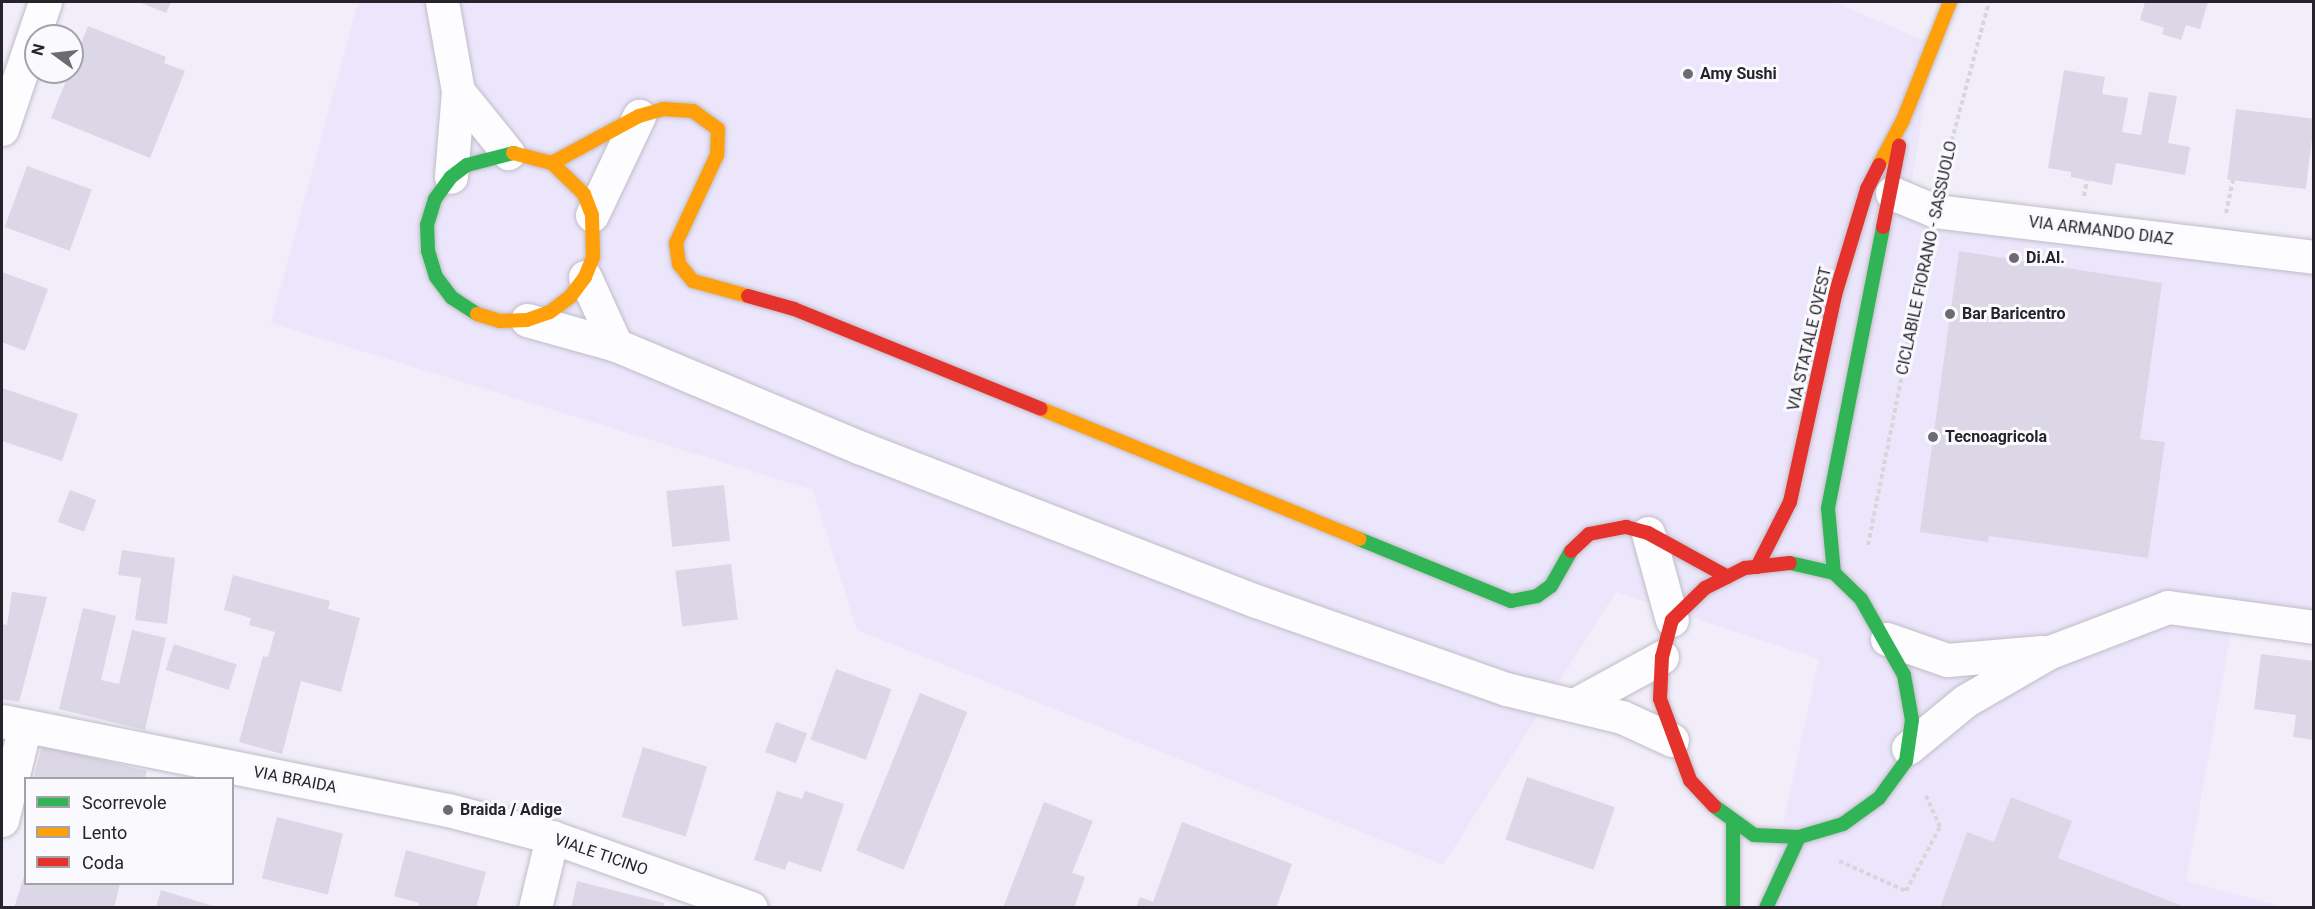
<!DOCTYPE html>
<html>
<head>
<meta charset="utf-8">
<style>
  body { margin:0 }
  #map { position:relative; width:2315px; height:909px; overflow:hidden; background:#f1eefa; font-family:Roboto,sans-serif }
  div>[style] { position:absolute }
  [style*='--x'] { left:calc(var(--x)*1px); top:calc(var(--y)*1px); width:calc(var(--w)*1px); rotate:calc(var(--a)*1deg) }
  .built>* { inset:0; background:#ece6fc }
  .building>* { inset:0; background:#dbd7e6; transform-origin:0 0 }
  .path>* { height:4px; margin-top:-2px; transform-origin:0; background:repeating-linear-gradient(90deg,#d7d6da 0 4.5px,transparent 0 7.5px) }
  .roads { filter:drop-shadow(0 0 2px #c0bdc6) drop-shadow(0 0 2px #c0bdc6) }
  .street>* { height:33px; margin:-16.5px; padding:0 16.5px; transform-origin:16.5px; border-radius:16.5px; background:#fdfcfe }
  .fast>* { height:14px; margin:-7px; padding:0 7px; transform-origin:7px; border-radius:7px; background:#30b455 }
  .slow>* { height:14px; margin:-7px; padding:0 7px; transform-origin:7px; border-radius:7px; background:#ff9f0a }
  .jam>* { height:14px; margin:-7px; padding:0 7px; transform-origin:7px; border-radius:7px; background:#e5322d }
  .dots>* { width:16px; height:16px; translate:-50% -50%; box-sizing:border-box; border:3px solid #faf9fe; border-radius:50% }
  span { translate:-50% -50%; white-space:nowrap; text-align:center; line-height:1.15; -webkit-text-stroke:6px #faf9fe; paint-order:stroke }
  .poi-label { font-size:16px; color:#26232c; font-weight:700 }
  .left { translate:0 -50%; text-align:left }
  .street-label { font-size:16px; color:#26232c }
  .frame { position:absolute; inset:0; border:3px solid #26232c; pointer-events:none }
  .legend { position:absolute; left:24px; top:777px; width:210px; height:108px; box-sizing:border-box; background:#faf9fe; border:2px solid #a5a3aa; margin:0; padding:8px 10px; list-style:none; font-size:18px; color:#26232c }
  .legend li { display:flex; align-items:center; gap:12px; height:30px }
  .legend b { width:30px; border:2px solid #a5a3aa }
  .north { position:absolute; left:24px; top:24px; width:60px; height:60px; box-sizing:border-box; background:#faf9fe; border:2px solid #a5a3aa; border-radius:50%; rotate:285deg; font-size:16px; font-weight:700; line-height:24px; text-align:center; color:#26232c }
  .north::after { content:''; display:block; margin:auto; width:21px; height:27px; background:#6d6a74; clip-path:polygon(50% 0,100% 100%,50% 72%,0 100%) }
</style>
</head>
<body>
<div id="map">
  <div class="built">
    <i style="clip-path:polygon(358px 2px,1834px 2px,1934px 45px,1907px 210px,2313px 258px,2313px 631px,2233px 622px,2186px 881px,2284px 907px,1765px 907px,1819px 659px,1616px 592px,1443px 865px,857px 630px,813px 490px,271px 323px)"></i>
  </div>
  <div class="building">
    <i style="clip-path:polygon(139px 2px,171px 2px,166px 13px)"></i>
    <i style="clip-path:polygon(2145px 2px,2208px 2px,2200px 29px,2186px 25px,2181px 40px,2162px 34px,2164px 28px,2140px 20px)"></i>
    <i style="clip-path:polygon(88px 26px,166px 57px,164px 63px,185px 71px,150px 158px,51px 118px)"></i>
    <i style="clip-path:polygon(2064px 70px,2105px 77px,2102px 94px,2128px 98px,2122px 132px,2141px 135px,2149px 92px,2177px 96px,2168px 143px,2190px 147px,2185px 175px,2116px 163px,2112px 185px,2071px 177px,2071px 172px,2048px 168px)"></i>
    <i style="left:2236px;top:109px;width:79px;height:71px;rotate:7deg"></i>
    <i style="left:27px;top:166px;width:69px;height:65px;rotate:20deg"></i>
    <i style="clip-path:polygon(1959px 251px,2162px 283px,2140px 439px,2165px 442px,2148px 558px,1989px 536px,1988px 542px,1920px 532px)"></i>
    <i style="clip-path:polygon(2px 272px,48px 289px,25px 351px,2px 342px)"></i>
    <i style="clip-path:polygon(2px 388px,78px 414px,62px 461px,2px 441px)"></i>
    <i style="left:724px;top:485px;width:56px;height:58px;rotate:84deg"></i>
    <i style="left:70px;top:490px;width:28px;height:34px;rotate:21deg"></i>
    <i style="clip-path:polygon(122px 550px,175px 558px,167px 624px,135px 620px,141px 578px,118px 575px)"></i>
    <i style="left:731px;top:564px;width:56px;height:56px;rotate:83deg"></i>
    <i style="clip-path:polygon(233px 575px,330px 601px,328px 609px,360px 618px,341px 692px,301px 681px,282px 754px,239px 742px,263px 656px,268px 657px,275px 632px,249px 625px,251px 618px,224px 610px)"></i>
    <i style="clip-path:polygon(12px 592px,47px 597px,19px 702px,2px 699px,2px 624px,7px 625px)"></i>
    <i style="clip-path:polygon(83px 608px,116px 616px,101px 680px,119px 684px,132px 630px,166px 638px,145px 730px,59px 709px)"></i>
    <i style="left:174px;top:644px;width:66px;height:27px;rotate:18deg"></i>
    <i style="clip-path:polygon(2261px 654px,2314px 661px,2314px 740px,2293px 737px,2296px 715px,2254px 709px)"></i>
    <i style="left:836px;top:669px;width:59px;height:75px;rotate:20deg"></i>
    <i style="left:920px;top:693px;width:51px;height:170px;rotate:22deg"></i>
    <i style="left:776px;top:722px;width:33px;height:32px;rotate:20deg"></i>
    <i style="clip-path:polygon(42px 745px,147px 771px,145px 778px,34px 778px)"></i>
    <i style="left:643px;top:747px;width:67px;height:73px;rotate:17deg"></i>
    <i style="left:1527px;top:777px;width:93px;height:66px;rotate:19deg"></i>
    <i style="clip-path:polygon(777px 791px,802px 799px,805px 791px,844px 804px,821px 872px,788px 861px,785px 870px,754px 860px)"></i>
    <i style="clip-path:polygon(2011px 797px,2072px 821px,2058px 858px,2188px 908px,1940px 908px,1967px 832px,1994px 842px)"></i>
    <i style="clip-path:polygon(1044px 802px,1093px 821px,1072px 873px,1085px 877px,1074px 908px,1003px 908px)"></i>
    <i style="left:277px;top:817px;width:68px;height:63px;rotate:14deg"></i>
    <i style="clip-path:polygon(1182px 822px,1292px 864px,1276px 908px,1136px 908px,1140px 897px,1153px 902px)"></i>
    <i style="clip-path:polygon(406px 850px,486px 872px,476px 908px,418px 908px,419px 903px,394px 896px)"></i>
    <i style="clip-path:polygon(26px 870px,26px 884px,120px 884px,114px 908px,14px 908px)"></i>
    <i style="clip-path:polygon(577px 881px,664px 903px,663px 908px,571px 908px)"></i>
    <i style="clip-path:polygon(161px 890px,216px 907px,216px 908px,156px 908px)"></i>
  </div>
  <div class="path">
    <i style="--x:1942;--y:177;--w:181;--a:-75"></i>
    <i style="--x:2084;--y:196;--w:16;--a:-79"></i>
    <i style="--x:2226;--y:213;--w:34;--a:-78"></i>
    <i style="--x:1868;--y:545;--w:307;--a:-78.7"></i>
    <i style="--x:1839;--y:861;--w:73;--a:24.1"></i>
    <i style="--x:1906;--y:891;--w:72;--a:-62"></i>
    <i style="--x:1940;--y:827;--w:36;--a:-114"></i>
  </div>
  <div class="roads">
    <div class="street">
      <i style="--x:442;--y:2;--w:90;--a:79.8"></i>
      <i style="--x:458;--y:91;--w:86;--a:94.7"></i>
      <i style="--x:458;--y:91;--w:80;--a:51.1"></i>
      <i style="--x:2;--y:129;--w:134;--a:-71.3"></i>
      <i style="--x:1892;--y:193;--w:47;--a:22.7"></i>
      <i style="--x:1935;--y:211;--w:382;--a:6.9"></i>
      <i style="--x:592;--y:215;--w:110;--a:-64.6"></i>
      <i style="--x:585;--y:277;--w:75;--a:65.5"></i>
      <i style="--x:527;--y:320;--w:92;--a:15.7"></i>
      <i style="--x:616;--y:345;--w:264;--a:22.8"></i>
      <i style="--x:859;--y:447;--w:426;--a:21.2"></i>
      <i style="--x:1256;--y:601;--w:265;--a:19.4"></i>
      <i style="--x:1506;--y:689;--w:119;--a:13.6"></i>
      <i style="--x:1622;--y:717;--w:55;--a:24.7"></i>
      <i style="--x:1648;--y:533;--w:90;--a:74.6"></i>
      <i style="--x:1887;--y:639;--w:64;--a:19.3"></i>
      <i style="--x:1947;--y:660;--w:95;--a:-4.8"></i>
      <i style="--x:1576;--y:704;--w:98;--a:-28.7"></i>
      <i style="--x:2;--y:721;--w:455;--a:11.3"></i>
      <i style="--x:448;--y:810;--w:107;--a:14.6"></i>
      <i style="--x:552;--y:837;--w:211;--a:19.6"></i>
      <i style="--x:1908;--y:748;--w:74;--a:-39.5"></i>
      <i style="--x:1965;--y:701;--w:98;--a:-30"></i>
      <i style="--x:2050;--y:652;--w:126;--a:-20.9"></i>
      <i style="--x:2168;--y:607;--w:147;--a:7.8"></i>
      <i style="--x:2;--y:820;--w:97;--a:-76.3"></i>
      <i style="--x:535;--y:908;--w:73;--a:-76.5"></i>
    </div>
    <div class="fast">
      <i style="--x:477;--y:314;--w:30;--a:-147"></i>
      <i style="--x:452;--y:298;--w:26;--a:-127"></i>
      <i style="--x:436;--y:277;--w:27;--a:-107"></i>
      <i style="--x:428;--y:251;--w:26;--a:-92"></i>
      <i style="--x:427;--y:225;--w:27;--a:-73"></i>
      <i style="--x:435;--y:199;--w:27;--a:-54"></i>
      <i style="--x:451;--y:177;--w:20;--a:-37"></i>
      <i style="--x:467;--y:165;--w:48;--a:-14.6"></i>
      <i style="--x:1359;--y:539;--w:164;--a:22.2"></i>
      <i style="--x:1511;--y:601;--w:26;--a:-11"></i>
      <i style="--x:1537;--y:596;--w:17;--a:-36"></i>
      <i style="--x:1551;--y:586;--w:40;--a:-60.3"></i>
      <i style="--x:1834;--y:573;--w:65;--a:-95.3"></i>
      <i style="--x:1828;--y:508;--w:286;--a:-78.9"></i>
      <i style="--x:1714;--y:806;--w:49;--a:35.9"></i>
      <i style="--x:1754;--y:835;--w:45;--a:2.5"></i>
      <i style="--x:1799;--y:837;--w:46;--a:-16.5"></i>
      <i style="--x:1843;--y:824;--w:44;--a:-35.8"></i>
      <i style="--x:1879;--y:798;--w:46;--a:-53.9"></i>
      <i style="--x:1906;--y:761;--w:41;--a:-81.7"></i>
      <i style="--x:1912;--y:720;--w:46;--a:-100.1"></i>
      <i style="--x:1904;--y:675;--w:87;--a:-119.5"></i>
      <i style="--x:1861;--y:599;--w:37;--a:-136"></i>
      <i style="--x:1834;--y:573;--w:45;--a:-167.2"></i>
      <i style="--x:1733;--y:820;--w:88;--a:90"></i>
      <i style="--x:1766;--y:908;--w:78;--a:-65.1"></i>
    </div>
    <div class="slow">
      <i style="--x:513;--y:153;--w:40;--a:14.4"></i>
      <i style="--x:552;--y:163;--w:99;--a:-28.4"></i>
      <i style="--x:639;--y:116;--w:25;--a:-16"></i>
      <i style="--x:663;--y:109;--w:30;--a:4"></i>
      <i style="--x:693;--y:111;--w:31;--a:36"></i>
      <i style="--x:718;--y:129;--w:26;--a:92"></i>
      <i style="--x:717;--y:155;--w:97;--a:115"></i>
      <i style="--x:676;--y:243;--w:21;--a:82"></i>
      <i style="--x:679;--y:264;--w:22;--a:51"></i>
      <i style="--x:693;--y:281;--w:57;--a:15.3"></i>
      <i style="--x:1879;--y:165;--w:51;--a:-61.9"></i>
      <i style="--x:1903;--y:120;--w:127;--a:-68.3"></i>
      <i style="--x:477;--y:314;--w:24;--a:17"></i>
      <i style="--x:500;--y:321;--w:27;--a:-2"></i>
      <i style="--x:527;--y:320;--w:24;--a:-19"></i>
      <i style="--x:550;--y:312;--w:25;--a:-37"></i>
      <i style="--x:570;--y:297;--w:25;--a:-53"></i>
      <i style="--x:585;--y:277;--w:22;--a:-68"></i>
      <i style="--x:593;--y:257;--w:42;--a:-91.4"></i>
      <i style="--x:592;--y:215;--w:22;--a:-111"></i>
      <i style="--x:584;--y:194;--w:45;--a:-135.9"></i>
      <i style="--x:1041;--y:409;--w:344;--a:22.2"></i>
    </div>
    <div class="jam">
      <i style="--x:1883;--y:227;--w:83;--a:-78.8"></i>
      <i style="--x:748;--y:296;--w:48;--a:15.8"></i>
      <i style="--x:794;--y:309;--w:266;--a:22"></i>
      <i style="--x:1571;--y:551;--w:25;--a:-43"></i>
      <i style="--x:1589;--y:534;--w:38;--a:-11"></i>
      <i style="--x:1626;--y:527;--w:23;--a:15"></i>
      <i style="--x:1648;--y:533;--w:91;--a:28.8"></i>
      <i style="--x:1757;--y:567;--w:73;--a:-63.1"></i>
      <i style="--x:1790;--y:502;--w:212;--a:-77.7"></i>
      <i style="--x:1835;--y:295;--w:111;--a:-73.2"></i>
      <i style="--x:1867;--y:189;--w:27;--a:-63"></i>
      <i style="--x:1714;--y:806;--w:35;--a:-133"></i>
      <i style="--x:1690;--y:780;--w:86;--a:-110.3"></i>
      <i style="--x:1660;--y:699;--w:42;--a:-87.3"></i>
      <i style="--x:1662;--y:657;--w:38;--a:-75"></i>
      <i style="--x:1672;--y:620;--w:46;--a:-44.1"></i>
      <i style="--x:1705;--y:588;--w:45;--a:-26.6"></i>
      <i style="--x:1745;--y:568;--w:45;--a:-6.3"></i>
    </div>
  </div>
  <div class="dots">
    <i style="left:1688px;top:74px;background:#6d6a74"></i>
    <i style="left:2014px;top:258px;background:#6d6a74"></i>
    <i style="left:1950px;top:314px;background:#6d6a74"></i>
    <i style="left:1933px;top:437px;background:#6d6a74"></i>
    <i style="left:448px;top:810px;background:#6d6a74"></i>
  </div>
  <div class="poi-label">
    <span class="left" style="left:1700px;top:74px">Amy Sushi</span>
    <span class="left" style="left:2026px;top:258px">Di.Al.</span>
    <span class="left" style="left:1962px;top:314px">Bar Baricentro</span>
    <span class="left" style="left:1945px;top:437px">Tecnoagricola</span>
    <span class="left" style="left:460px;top:810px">Braida / Adige</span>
  </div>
  <div class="street-label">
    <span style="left:2101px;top:231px;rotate:7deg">VIA ARMANDO DIAZ</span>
    <span style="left:1927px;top:258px;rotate:-78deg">CICLABILE FIORANO - SASSUOLO</span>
    <span style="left:1810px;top:339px;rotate:-77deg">VIA STATALE OVEST</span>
    <span style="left:295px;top:780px;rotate:11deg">VIA BRAIDA</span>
    <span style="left:601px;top:855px;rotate:19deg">VIALE TICINO</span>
  </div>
  <div class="frame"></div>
  <ul class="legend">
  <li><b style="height:8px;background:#30b455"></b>Scorrevole</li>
  <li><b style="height:8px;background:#ff9f0a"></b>Lento</li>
  <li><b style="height:8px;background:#e5322d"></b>Coda</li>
  </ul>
  <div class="north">N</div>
</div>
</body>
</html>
